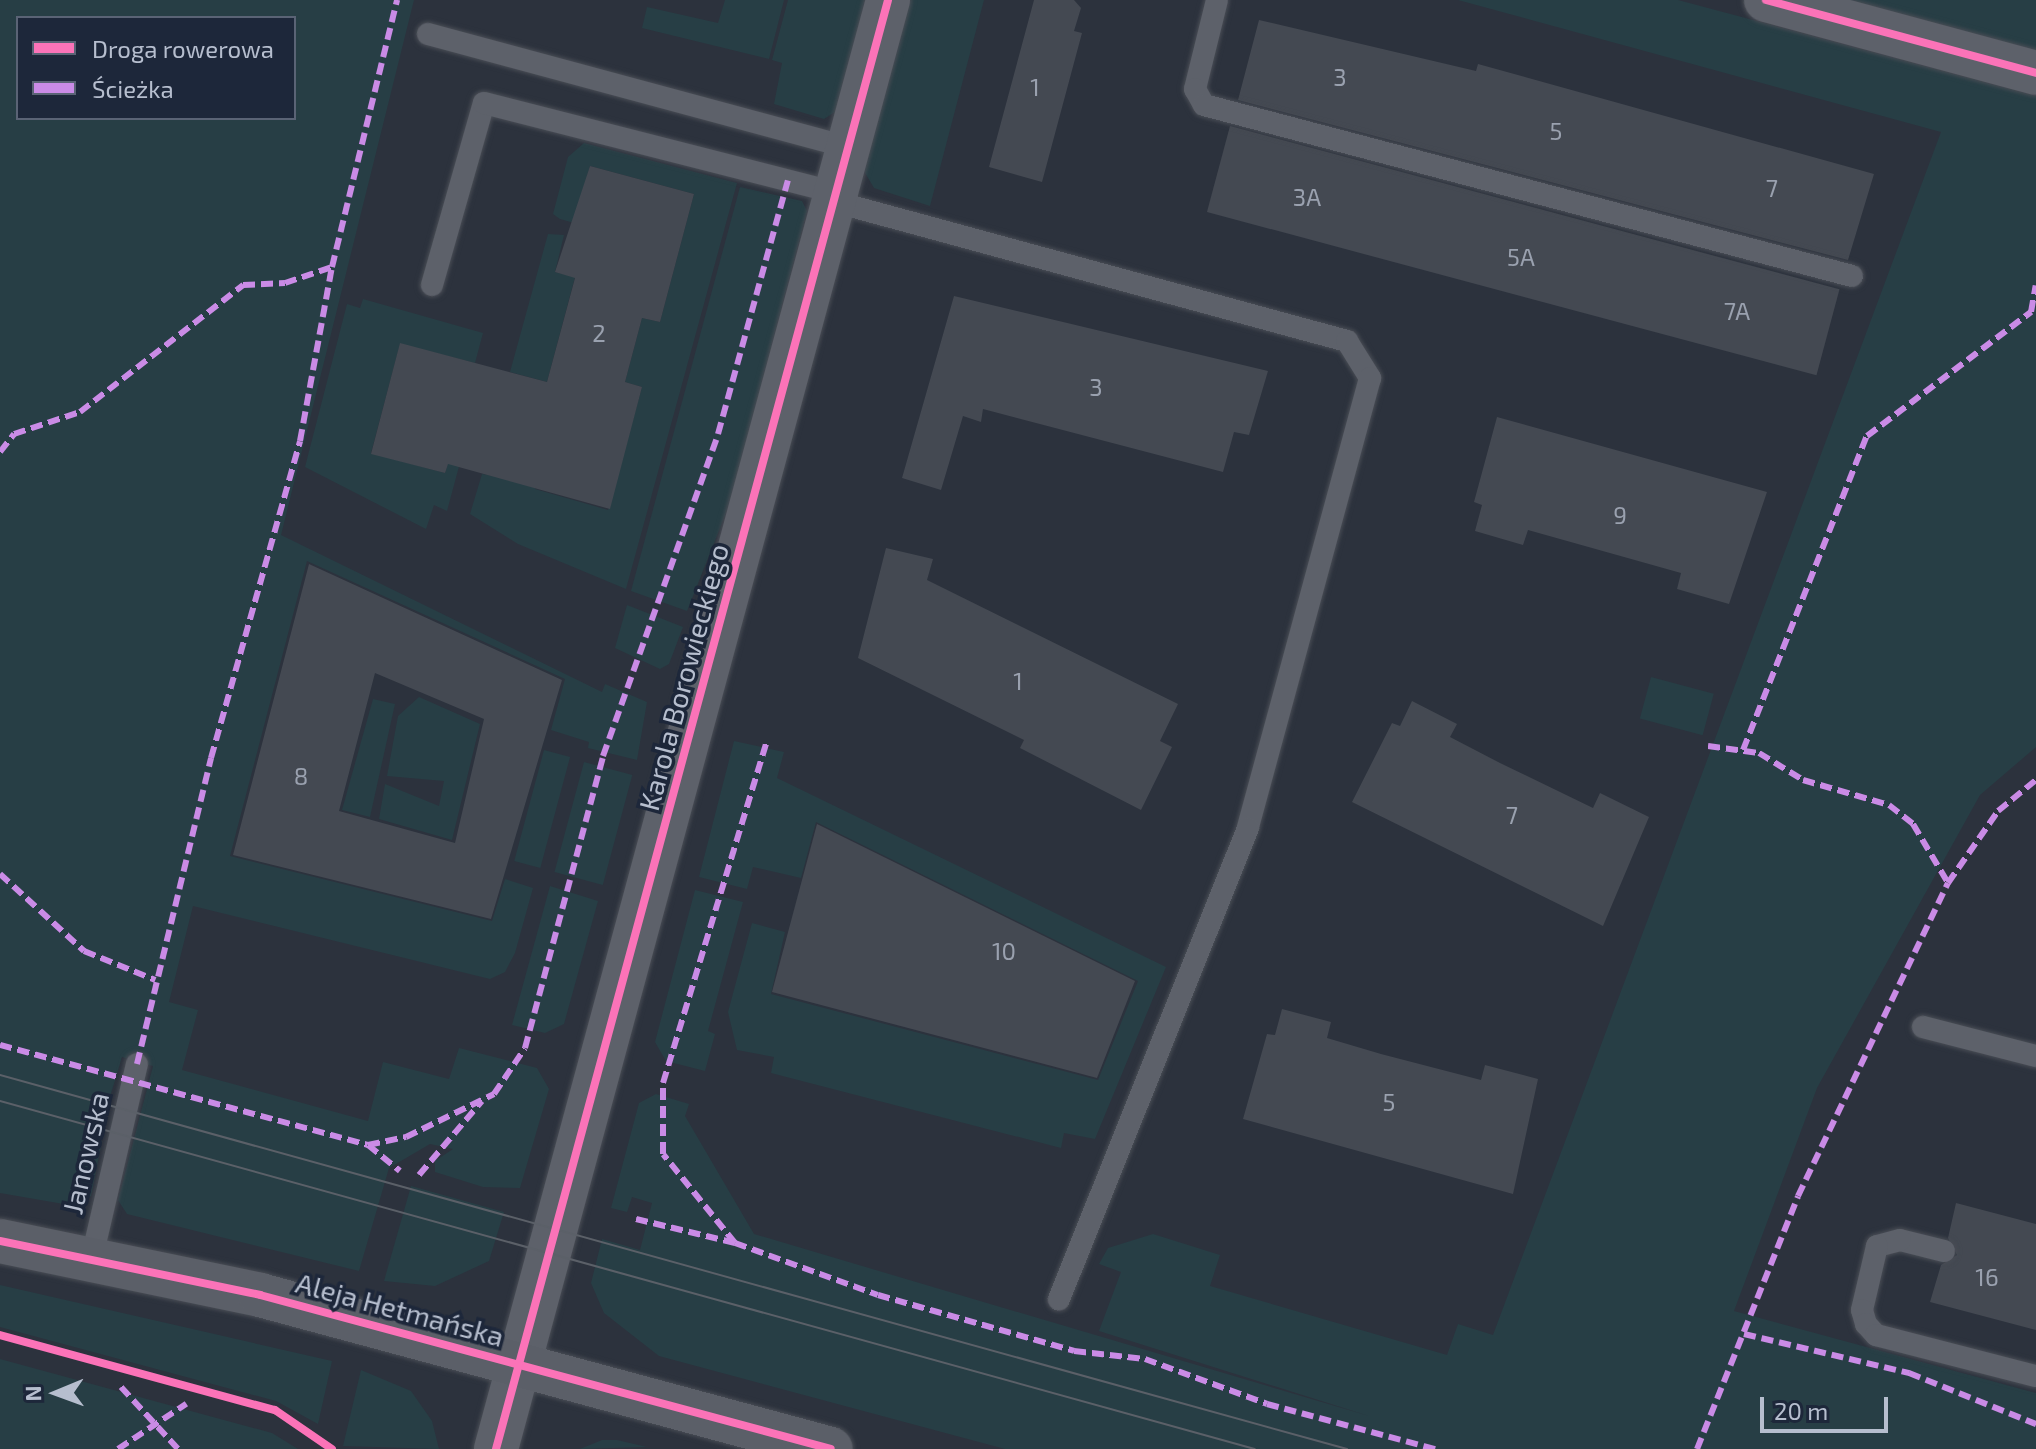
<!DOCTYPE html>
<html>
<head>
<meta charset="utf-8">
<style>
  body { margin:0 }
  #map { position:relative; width:2036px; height:1449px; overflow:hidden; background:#2c323d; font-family:"Exo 2",sans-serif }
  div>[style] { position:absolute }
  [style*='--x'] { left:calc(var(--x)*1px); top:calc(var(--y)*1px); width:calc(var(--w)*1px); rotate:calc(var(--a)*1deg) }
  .green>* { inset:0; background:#273e45; transform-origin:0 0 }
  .building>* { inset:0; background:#444952; transform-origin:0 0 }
  .roads { filter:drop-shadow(0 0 2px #494d55) drop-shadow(0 0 2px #494d55) }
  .lane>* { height:22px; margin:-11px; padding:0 11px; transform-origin:11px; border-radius:11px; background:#5d616a }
  .street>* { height:44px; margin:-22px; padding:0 22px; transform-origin:22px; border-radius:22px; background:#5d616a }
  .secondary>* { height:44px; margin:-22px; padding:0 22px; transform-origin:22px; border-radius:22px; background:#5b5f68 }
  .tram>* { height:2px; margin:-1px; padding:0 1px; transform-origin:1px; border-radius:1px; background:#5b6068 }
  .quiet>* { height:6px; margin-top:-3px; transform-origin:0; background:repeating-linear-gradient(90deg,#ca8be6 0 12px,transparent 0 18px) }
  .cycleway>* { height:8px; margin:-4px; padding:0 4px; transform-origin:4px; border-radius:4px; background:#fb73b8 }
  span { translate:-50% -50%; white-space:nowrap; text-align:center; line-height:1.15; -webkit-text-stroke:7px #1d273a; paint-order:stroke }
  .number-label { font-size:24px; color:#9aa1af }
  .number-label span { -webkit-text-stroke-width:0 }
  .street-label { font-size:28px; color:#b6bece }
  .legend { position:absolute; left:16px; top:16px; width:280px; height:104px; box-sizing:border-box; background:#1d273a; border:2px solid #5a6375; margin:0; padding:10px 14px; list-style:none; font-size:24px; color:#b6bece }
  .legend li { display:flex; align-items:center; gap:16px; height:40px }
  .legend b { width:40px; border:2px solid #5a6375 }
  .north { position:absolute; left:16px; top:1353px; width:80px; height:80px; -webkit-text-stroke:6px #1d273a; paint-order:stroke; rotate:269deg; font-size:22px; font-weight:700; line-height:32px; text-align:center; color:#b6bece }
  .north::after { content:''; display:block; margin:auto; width:28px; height:36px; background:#b6bece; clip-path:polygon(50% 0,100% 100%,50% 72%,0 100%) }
  .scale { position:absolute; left:1760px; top:1397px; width:128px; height:36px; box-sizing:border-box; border:4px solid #b6bece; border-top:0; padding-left:10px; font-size:24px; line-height:28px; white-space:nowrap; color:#b6bece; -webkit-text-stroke:6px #1d273a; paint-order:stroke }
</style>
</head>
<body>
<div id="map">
  <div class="green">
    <i style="clip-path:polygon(evenodd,0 0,414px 0,281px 535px,602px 692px,605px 684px,647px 702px,637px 760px,588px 748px,589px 742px,551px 730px,565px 679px,307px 561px,230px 856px,492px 921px,505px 879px,533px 888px,515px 953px,505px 972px,490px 979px,193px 906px,169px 1002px,198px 1010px,182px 1070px,368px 1121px,383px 1062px,449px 1079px,459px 1048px,537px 1068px,549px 1089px,520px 1188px,483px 1187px,435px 1172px,435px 1161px,453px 1149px,430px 1144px,389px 1168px,359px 1271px,127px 1214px,118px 1200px,153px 1066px,122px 1057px,97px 1140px,102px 1141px,91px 1196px,75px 1206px,0 1193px,0 0,18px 18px,294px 18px,294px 118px,18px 118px,18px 18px)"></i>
    <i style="clip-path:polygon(725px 0,784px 0,769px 59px,642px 28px,647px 7px,718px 23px)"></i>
    <i style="clip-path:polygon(788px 0,865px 0,838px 110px,824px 119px,774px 104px,782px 63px,772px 60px)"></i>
    <i style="clip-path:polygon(909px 0,984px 0,930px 206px,874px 188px,864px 171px)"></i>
    <i style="clip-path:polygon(1458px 0,1678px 0,2036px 96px,2036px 747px,1980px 795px,1817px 1088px,1734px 1311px,2036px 1393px,2036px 1449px,1005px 1449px,659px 1356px,604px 1313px,591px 1283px,602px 1239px,640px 1250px,652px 1203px,632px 1197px,627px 1212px,611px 1208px,639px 1103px,656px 1094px,689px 1104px,685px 1116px,754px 1234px,1369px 1416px,1099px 1331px,1121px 1272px,1099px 1264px,1108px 1248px,1153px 1234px,1220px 1255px,1210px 1286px,1447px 1355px,1458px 1324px,1493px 1335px,1941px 132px)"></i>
    <i style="clip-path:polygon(1837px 0,2036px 0,2036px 51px)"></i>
    <i style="clip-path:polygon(584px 143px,737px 183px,626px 589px,518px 544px,470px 514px,482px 474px,536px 483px,535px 489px,608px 510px,642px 387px,625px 382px,642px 318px,660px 322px,694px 194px,590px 166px,574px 223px,560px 219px,553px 214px,568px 157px)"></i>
    <i style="clip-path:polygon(740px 187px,802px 201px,807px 211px,730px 503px,687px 611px,631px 591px)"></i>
    <i style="clip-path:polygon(548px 234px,564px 235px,555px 272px,575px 277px,547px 382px,510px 372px)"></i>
    <i style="clip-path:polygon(363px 299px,483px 333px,475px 363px,400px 344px,371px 453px,445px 473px,450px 455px,461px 459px,447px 511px,434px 505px,426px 529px,305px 467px,347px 304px,360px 308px)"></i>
    <i style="clip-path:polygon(627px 605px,683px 627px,669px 664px,660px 669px,615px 648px)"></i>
    <i style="left:1651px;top:677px;width:65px;height:43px;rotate:15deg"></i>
    <i style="clip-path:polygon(419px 697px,480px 724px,452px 840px,379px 819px,385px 784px,439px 806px,444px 781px,387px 776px,398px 716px)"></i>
    <i style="clip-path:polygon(373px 699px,395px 704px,370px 817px,342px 810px)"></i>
    <i style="clip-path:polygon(734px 741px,784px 752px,777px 778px,1166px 967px,1095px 1139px,1064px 1133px,1061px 1148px,771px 1073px,774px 1057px,737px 1050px,728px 1012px,752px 923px,785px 932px,771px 994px,1098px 1080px,1138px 981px,816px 822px,801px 878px,753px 867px,747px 889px,699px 877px)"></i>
    <i style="left:544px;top:750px;width:27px;height:115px;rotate:15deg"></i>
    <i style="left:584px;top:762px;width:50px;height:114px;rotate:15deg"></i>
    <i style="clip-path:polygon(550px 886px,598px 901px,564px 1024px,545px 1033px,512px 1025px)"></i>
    <i style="clip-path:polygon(695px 890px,743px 902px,708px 1031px,715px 1034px,705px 1071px,666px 1061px,655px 1042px)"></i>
    <i style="clip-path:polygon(411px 1186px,504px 1212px,489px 1261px,435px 1286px,384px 1281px)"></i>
    <i style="clip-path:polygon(0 1285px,332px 1361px,318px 1424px,276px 1401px,0 1327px)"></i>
    <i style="clip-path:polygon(0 1359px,272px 1433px,298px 1449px,0 1449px)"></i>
    <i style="clip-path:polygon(361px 1370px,411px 1391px,432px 1421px,439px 1449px,343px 1446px)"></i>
    <i style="clip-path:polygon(602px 1440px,617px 1440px,647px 1447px,580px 1449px)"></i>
  </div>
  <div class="building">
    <i style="clip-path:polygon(1034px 0,1074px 0,1081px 8px,1074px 31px,1082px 33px,1042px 182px,989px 167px)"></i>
    <i style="clip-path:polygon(1259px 20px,1476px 71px,1478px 64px,1874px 174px,1848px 260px,1238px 100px)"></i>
    <i style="left:1230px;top:126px;width:631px;height:89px;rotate:15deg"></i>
    <i style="clip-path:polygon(590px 166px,694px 194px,660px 322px,642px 318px,625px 382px,642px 387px,610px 509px,448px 464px,445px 473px,371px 454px,400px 343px,547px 382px,575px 278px,555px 272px)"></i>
    <i style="clip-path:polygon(954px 296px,1268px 371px,1249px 435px,1234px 432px,1223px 472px,983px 409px,981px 422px,963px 416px,941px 490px,902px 478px)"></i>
    <i style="clip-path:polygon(1497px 417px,1767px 492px,1729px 604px,1677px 589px,1681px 573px,1528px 530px,1523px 545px,1475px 531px,1482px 505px,1474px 502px)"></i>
    <i style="clip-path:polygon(886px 548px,933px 559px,927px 580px,1178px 704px,1160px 741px,1172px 747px,1141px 810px,1020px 748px,1024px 740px,858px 658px)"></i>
    <i style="clip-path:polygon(evenodd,309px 564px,562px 680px,491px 919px,233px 855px,309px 564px,375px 673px,484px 719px,455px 843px,339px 811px,375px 673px)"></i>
    <i style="clip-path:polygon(1412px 701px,1457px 724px,1450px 737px,1500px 763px,1593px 808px,1600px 793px,1649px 817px,1603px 926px,1352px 802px,1392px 723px,1400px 726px)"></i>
    <i style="clip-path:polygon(817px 824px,1135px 981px,1097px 1078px,772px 992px)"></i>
    <i style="clip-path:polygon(1282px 1009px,1331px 1022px,1327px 1038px,1381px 1054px,1481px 1080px,1485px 1065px,1538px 1079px,1513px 1194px,1243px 1119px,1267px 1034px,1275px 1035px)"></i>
    <i style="clip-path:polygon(1956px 1203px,2036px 1224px,2036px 1330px,1930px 1302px,1941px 1265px,1957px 1255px,1948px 1238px)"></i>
  </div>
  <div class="roads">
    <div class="lane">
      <i style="--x:1217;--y:0;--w:92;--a:103.9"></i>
      <i style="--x:1195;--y:89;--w:18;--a:61"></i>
      <i style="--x:1204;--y:105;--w:670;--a:14.78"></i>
      <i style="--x:428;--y:34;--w:437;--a:15.1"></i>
      <i style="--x:836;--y:202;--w:530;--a:15.22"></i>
      <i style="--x:1347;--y:341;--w:44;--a:58.1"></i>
      <i style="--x:1370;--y:378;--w:466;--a:105.2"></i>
      <i style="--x:1248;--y:828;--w:508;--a:111.86"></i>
      <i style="--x:432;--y:285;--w:189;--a:-74.1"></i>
      <i style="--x:484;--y:103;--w:365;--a:14.3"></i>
      <i style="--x:1923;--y:1027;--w:117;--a:14.4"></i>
      <i style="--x:1944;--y:1251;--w:45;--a:-166"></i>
      <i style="--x:1900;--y:1240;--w:24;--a:165"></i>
      <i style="--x:1877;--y:1246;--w:66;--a:103.2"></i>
      <i style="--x:1862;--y:1310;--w:15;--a:74"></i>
      <i style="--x:1866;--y:1324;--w:15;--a:48"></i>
      <i style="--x:1876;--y:1335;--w:165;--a:14.4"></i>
      <i style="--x:92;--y:1257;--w:198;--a:-76.9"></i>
    </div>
    <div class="street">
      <i style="--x:1766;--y:0;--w:280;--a:15.1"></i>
      <i style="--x:496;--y:1449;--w:1501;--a:-74.86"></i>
    </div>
    <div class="secondary">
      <i style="--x:0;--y:1241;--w:266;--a:11.7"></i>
      <i style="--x:260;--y:1295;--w:591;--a:15.09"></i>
    </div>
  </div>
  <div class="tram">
    <i style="--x:0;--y:1075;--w:1398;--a:15.52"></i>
    <i style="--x:0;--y:1101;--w:1302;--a:15.5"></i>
  </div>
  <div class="quiet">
    <i style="--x:0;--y:452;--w:23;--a:-52"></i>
    <i style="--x:14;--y:434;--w:70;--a:-18.4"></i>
    <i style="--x:80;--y:412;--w:207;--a:-37.9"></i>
    <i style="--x:243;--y:285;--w:42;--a:-2.7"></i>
    <i style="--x:285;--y:283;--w:50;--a:-18.8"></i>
    <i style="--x:1708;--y:746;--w:51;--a:7.8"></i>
    <i style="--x:1759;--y:753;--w:52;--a:31.5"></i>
    <i style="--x:1803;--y:780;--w:90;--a:16.2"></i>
    <i style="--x:1889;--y:805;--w:31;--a:38"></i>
    <i style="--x:1913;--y:824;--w:69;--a:59.3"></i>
    <i style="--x:1743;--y:750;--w:338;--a:-68.5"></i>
    <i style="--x:1867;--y:436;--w:206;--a:-37.1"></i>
    <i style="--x:2031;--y:312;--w:27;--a:-80"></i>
    <i style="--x:0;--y:874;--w:114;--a:42.5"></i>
    <i style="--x:84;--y:951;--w:77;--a:22.2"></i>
    <i style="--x:0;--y:1045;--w:381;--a:15.2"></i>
    <i style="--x:368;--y:1145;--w:41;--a:39.1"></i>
    <i style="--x:137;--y:1064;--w:315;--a:-76.4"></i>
    <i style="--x:211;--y:758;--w:329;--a:-74.3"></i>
    <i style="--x:300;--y:441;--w:177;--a:-79.6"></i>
    <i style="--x:332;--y:267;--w:275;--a:-76.3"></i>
    <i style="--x:368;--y:1145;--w:39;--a:-12"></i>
    <i style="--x:406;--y:1137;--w:98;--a:-26"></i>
    <i style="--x:494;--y:1094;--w:55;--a:-56"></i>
    <i style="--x:525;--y:1048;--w:302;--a:-75"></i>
    <i style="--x:603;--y:756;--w:342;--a:-70.3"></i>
    <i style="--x:718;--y:434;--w:263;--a:-74.6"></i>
    <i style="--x:419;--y:1175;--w:97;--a:-49.6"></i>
    <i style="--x:636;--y:1219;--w:102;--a:13.6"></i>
    <i style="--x:735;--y:1243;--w:152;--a:20"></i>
    <i style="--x:878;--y:1295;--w:204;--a:15.9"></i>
    <i style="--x:1074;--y:1351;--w:71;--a:6.4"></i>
    <i style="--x:1145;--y:1359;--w:130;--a:20.2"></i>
    <i style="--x:1267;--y:1404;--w:174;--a:15"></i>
    <i style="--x:735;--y:1243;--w:114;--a:-129"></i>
    <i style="--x:663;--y:1154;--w:71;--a:-90"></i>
    <i style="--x:663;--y:1083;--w:358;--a:-73.1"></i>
    <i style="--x:1744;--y:1334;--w:170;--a:13.3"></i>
    <i style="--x:1909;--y:1373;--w:137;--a:21.9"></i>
    <i style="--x:121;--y:1387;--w:84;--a:47.4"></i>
    <i style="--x:118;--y:1449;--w:82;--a:-33.5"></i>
    <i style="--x:1697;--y:1449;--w:272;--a:-68.2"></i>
    <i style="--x:1798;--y:1196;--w:347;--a:-64.4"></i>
    <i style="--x:1948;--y:883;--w:88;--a:-55.2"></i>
    <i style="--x:1998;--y:811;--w:49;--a:-39.2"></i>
  </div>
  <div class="cycleway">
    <i style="--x:1766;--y:0;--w:280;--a:15.1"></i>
    <i style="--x:0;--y:1241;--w:266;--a:11.7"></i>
    <i style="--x:260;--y:1295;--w:591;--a:15.09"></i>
    <i style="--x:0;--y:1335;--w:285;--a:15.3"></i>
    <i style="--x:275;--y:1410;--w:69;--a:34.4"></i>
    <i style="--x:496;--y:1449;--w:1501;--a:-74.86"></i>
  </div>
  <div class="number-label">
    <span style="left:1340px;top:77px">3</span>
    <span style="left:1035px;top:87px">1</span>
    <span style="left:1556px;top:131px">5</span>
    <span style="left:1772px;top:188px">7</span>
    <span style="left:1307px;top:197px">3A</span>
    <span style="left:1521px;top:257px">5A</span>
    <span style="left:1737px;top:311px">7A</span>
    <span style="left:599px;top:333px">2</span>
    <span style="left:1096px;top:387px">3</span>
    <span style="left:1620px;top:515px">9</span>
    <span style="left:1018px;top:681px">1</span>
    <span style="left:301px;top:776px">8</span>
    <span style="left:1512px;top:815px">7</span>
    <span style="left:1004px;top:951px">10</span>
    <span style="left:1389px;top:1102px">5</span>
    <span style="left:1987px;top:1277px">16</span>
  </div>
  <div class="street-label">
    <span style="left:683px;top:677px;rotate:-75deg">Karola Borowieckiego</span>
    <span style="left:85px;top:1153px;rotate:-77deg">Janowska</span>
    <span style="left:400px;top:1309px;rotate:15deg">Aleja Hetmańska</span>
  </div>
  <ul class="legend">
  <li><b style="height:10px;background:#fb73b8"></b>Droga rowerowa</li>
  <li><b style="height:10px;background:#ca8be6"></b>Ścieżka</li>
  </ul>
  <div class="north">N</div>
  <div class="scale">20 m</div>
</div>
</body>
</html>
